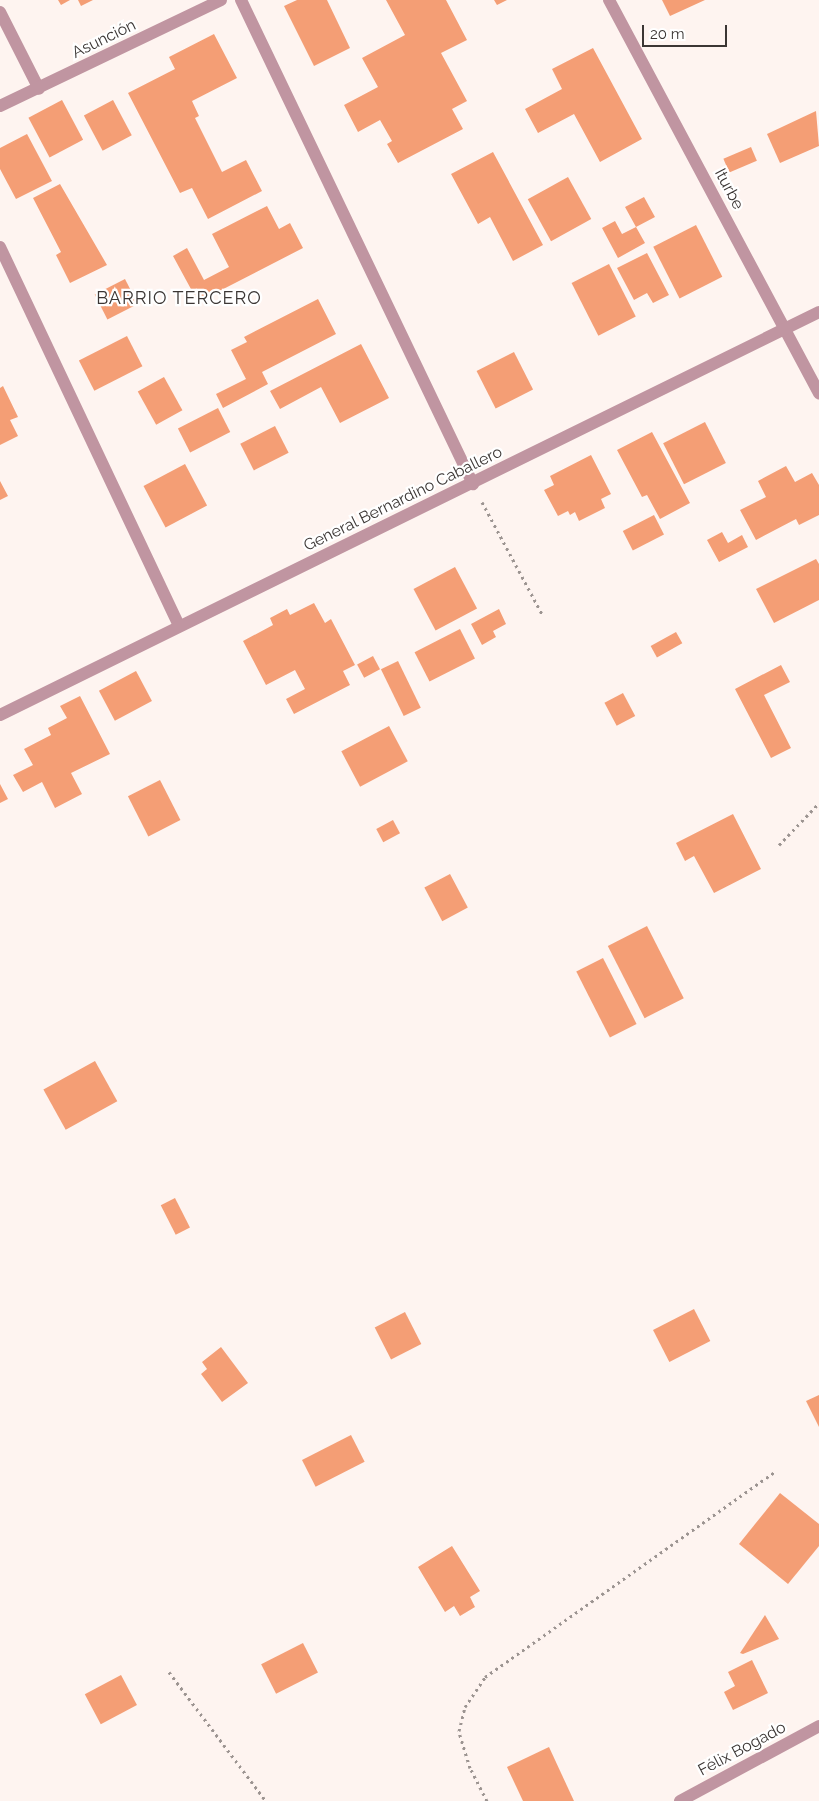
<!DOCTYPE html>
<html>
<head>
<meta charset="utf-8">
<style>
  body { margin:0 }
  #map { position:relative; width:819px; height:1801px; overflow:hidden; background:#fef4f0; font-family:Raleway,sans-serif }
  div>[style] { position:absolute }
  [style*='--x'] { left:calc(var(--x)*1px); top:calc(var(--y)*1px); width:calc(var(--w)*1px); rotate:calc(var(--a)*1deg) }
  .building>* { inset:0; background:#f49e75; transform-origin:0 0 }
  .path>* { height:3px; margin-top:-1.5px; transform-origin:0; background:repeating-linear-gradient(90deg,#9c9491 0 2.5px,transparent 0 6.5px) }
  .minor>* { height:12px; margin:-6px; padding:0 6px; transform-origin:6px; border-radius:6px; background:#c095a1 }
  span { translate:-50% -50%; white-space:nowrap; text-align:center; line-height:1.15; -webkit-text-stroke:4.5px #fff; paint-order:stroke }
  .street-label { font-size:16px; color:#3b3634 }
  .neighbourhood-label { font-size:18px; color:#3b3634; letter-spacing:1px }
  .scale { position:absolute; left:642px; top:25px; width:85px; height:22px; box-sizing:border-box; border:2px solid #3b3634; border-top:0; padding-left:6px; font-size:15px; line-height:18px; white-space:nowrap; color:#3b3634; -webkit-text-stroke:4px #fff; paint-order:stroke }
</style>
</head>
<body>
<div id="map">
  <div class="building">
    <i style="clip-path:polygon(58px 0,70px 0,61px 5px)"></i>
    <i style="clip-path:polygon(78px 0,93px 0,81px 6px)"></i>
    <i style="clip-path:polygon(297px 0,327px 0,350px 48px,314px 66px,284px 6px)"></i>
    <i style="clip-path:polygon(386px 0,446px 0,467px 40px,441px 53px,467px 101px,452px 109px,463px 129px,398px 163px,387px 144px,392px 141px,380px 120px,358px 132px,344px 105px,378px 87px,362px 58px,405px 35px)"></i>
    <i style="clip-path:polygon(494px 0,507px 0,497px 5px)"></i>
    <i style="clip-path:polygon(662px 0,705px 0,670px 16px)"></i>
    <i style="clip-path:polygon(214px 34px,237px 78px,192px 101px,199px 116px,195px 118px,222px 172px,246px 160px,262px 191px,208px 219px,192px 188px,180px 193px,128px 93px,175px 69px,169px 57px)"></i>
    <i style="clip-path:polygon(593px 48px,642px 139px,600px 162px,574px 114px,538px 133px,525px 109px,562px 89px,552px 69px)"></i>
    <i style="left:62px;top:100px;width:45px;height:38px;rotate:62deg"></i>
    <i style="left:113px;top:100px;width:40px;height:33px;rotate:62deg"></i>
    <i style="clip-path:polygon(816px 111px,819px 146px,780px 163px,767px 134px)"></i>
    <i style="clip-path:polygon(27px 134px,52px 181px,16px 199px,0 169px,0 148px)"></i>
    <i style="left:751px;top:147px;width:15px;height:30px;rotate:67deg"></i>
    <i style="clip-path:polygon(493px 152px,543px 245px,513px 261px,490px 217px,478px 224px,451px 174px)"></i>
    <i style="left:568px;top:177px;width:48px;height:46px;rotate:61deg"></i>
    <i style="clip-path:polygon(60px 184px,107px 265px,70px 283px,56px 255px,61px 252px,33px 198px)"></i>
    <i style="clip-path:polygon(644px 197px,655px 217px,636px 227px,645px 243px,618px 258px,602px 228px,615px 221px,622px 234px,636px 227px,625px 207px)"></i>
    <i style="clip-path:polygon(267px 206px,279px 229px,290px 223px,303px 248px,198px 302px,173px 256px,187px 248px,204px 280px,229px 267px,212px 234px)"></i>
    <i style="left:696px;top:225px;width:58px;height:48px;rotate:63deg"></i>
    <i style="clip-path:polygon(647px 253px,669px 295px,653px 303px,647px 293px,634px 300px,617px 268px)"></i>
    <i style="left:609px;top:264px;width:59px;height:42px;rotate:63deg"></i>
    <i style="left:125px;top:279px;width:28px;height:34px;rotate:63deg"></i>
    <i style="clip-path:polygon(318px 299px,336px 334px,262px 372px,268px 384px,223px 408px,216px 394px,246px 379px,231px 350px,247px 342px,244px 337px)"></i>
    <i style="left:127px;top:336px;width:34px;height:54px;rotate:63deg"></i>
    <i style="clip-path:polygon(361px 344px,389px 398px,340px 423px,321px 387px,280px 409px,270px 391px)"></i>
    <i style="left:514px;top:352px;width:42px;height:42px;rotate:63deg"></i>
    <i style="left:164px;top:377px;width:38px;height:30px;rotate:61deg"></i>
    <i style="clip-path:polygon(3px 386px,18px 417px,10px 420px,18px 436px,0 445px,0 388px)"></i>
    <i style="left:218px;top:408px;width:27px;height:45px;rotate:63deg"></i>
    <i style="left:705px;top:422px;width:46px;height:47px;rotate:63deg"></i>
    <i style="left:275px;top:426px;width:30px;height:39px;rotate:63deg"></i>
    <i style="clip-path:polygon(652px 432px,690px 503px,660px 519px,647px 495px,642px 497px,617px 450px)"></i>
    <i style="clip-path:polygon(591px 455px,611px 494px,601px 499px,605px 508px,579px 521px,575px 512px,570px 515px,568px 511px,558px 516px,544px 490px,554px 485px,550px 476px)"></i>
    <i style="left:185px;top:464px;width:47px;height:47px;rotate:62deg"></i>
    <i style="clip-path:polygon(786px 466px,795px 482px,812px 473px,819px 485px,819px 515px,799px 525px,796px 519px,756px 540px,740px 510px,766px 497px,758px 481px)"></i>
    <i style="clip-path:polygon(0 481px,8px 496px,0 500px)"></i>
    <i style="left:654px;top:515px;width:22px;height:35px;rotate:63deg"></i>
    <i style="clip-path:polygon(722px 532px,728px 543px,742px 535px,748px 547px,719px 562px,707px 540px)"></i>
    <i style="clip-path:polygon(816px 559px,819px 564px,819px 600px,774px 623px,756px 589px)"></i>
    <i style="left:455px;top:567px;width:47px;height:47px;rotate:62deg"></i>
    <i style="clip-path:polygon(314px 603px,325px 623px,331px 619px,355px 665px,343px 671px,350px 685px,294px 714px,286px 699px,305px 689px,295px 670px,266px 685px,243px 641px,273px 625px,270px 618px,287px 609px,290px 615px)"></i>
    <i style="clip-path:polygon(499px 609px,506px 624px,493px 631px,496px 637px,482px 645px,471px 624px)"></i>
    <i style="left:460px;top:629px;width:33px;height:51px;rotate:63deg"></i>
    <i style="left:676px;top:632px;width:13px;height:29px;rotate:61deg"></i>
    <i style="left:373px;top:656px;width:15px;height:18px;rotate:62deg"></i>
    <i style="left:398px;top:661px;width:52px;height:19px;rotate:64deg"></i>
    <i style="clip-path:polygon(781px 665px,790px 682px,764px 695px,791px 748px,771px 758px,735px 689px)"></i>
    <i style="left:136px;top:671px;width:34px;height:42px;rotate:62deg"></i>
    <i style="left:623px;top:693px;width:26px;height:21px;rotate:62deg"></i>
    <i style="clip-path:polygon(80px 696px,110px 754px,71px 773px,82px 794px,55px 808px,42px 782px,23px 792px,13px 775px,33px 765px,24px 749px,51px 735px,48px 728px,67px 718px,60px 706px)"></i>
    <i style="left:389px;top:726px;width:40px;height:54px;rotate:62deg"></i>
    <i style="left:160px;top:780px;width:45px;height:36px;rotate:63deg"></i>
    <i style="clip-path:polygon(0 784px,8px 799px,0 803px)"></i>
    <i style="clip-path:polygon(733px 814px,761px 869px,714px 893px,694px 856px,685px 861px,676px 843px)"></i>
    <i style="left:393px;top:820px;width:15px;height:19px;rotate:62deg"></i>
    <i style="left:450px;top:874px;width:38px;height:29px;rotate:62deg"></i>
    <i style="left:647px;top:926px;width:81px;height:44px;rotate:63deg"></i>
    <i style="left:603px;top:958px;width:74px;height:30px;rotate:63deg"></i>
    <i style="left:95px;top:1061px;width:46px;height:59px;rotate:61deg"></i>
    <i style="left:175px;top:1198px;width:33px;height:16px;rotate:63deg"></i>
    <i style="left:694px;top:1309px;width:36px;height:46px;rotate:63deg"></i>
    <i style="left:405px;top:1312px;width:36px;height:34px;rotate:63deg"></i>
    <i style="clip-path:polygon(221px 1347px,248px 1383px,222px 1402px,201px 1374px,207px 1369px,202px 1362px)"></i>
    <i style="clip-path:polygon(819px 1395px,819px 1427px,806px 1401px)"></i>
    <i style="left:351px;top:1435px;width:30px;height:55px;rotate:63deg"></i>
    <i style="clip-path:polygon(780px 1493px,819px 1524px,819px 1546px,788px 1584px,739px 1544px)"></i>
    <i style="clip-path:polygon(452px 1546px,480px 1591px,470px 1597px,475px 1607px,460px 1616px,454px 1606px,445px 1612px,418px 1567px)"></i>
    <i style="clip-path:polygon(765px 1615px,779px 1639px,743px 1654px,740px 1653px)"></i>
    <i style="left:303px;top:1643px;width:33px;height:47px;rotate:63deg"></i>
    <i style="clip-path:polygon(752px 1660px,768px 1693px,733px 1710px,724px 1692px,735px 1686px,728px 1672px)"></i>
    <i style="left:121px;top:1675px;width:34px;height:41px;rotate:62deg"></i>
    <i style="clip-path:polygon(549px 1747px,574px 1801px,523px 1801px,507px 1767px)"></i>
  </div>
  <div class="path">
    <i style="--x:482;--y:502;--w:127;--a:61.8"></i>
    <i style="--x:779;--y:845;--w:58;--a:-46.4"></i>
    <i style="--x:169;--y:1672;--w:161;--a:53.1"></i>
    <i style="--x:487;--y:1801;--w:37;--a:-117"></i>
    <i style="--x:470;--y:1768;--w:39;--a:-107"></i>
    <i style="--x:459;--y:1731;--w:25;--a:-76"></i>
    <i style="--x:465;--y:1707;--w:36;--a:-56"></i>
    <i style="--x:485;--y:1677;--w:355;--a:-35.3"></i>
  </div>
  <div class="minor">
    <i style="--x:241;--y:0;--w:537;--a:64.39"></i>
    <i style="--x:609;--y:0;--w:446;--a:61.9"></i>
    <i style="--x:0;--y:12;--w:86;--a:63.1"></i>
    <i style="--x:0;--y:106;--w:245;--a:-25.6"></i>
    <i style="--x:0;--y:247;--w:418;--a:64.7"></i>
    <i style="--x:0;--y:715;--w:913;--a:-26.2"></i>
    <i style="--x:680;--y:1801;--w:158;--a:-28.3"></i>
  </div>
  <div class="street-label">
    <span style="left:104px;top:39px;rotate:-26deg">Asunción</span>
    <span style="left:729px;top:189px;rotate:62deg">Iturbe</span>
    <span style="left:403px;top:499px;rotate:-26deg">General Bernardino Caballero</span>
    <span style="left:742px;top:1749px;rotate:-28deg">Félix Bogado</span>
  </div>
  <div class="neighbourhood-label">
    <span style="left:179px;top:298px">BARRIO TERCERO</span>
  </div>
  <div class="scale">20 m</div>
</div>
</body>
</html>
